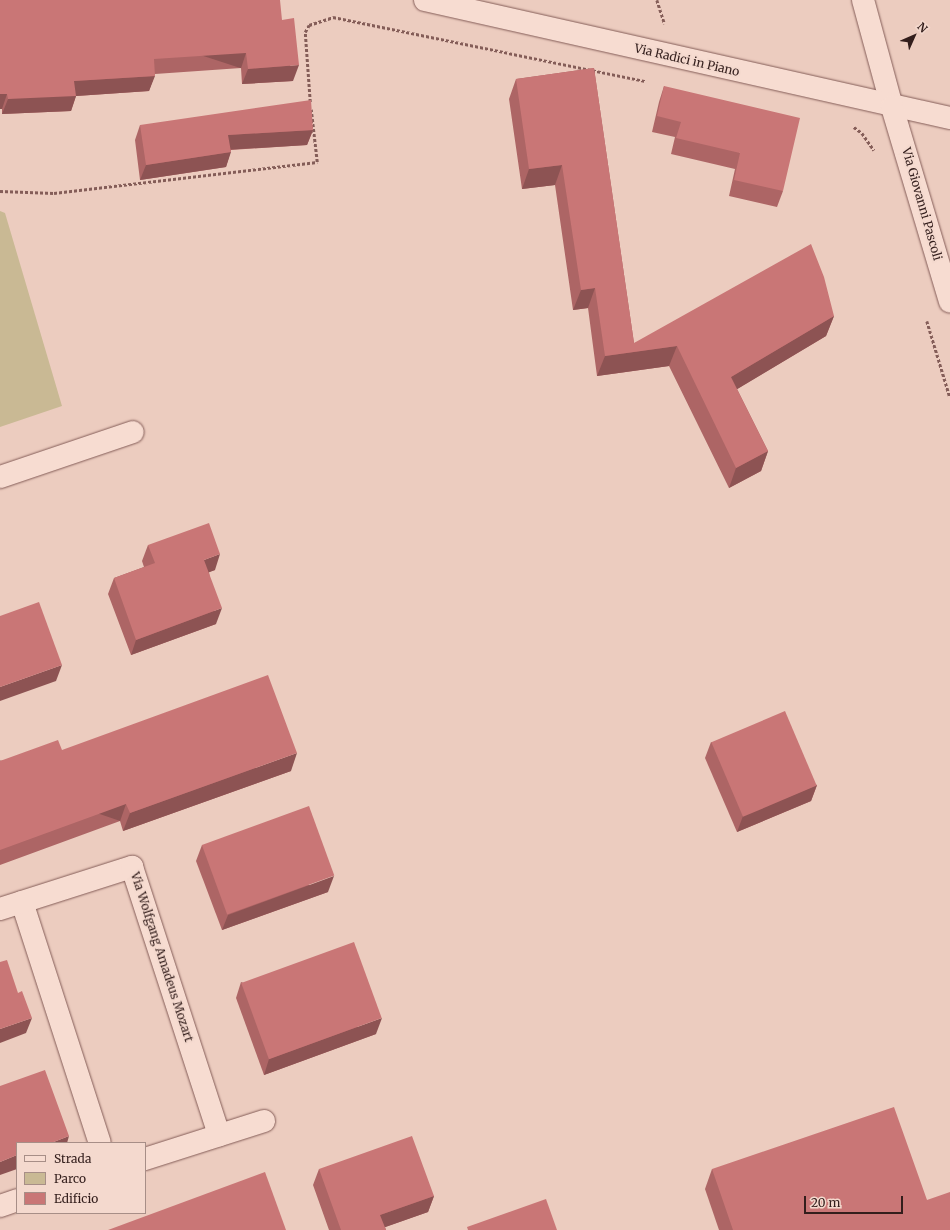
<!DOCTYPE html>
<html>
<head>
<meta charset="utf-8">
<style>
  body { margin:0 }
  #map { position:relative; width:950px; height:1230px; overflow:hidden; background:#ecccbf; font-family:Merriweather,serif }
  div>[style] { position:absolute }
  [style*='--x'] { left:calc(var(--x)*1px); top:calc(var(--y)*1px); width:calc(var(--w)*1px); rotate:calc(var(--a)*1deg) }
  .green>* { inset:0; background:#c9b994 }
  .path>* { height:2.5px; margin-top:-1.25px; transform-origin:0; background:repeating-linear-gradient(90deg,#845d58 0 3px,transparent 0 5px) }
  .roads { filter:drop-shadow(0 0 1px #845d58) drop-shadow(0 0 1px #845d58) }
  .street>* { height:22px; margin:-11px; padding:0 11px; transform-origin:11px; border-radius:11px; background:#f7dcd1 }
  .secondary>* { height:22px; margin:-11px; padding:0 11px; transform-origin:11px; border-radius:11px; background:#f7dcd1 }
  .wall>* { inset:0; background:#ad6565 }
  .shaded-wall>* { inset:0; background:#8d5353; transform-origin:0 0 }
  .building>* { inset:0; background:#c97676; transform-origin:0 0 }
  span { translate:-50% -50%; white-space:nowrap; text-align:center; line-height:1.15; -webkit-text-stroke:4px #f4d9ce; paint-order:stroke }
  .street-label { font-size:12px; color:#331e1c }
  .legend { position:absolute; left:16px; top:1142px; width:130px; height:72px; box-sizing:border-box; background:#f4d9ce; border:1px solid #a78e87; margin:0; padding:5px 7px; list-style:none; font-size:12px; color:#331e1c }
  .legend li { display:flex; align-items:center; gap:8px; height:20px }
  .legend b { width:20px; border:1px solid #a78e87 }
  .north { position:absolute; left:894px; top:16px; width:40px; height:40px; -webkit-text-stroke:3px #f4d9ce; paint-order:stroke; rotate:45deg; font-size:11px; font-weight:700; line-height:16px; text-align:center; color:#331e1c }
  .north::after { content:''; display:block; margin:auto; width:14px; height:18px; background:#331e1c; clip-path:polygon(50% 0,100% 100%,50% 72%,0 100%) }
  .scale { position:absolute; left:804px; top:1196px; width:99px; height:18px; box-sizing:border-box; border:2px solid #331e1c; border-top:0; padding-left:5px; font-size:12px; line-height:14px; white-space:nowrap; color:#331e1c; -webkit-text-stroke:3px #f4d9ce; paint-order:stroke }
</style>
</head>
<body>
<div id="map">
  <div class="green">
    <i style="clip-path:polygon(0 211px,5px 213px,62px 406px,0 427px)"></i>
  </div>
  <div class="path">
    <i style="--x:657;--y:0;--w:25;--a:72"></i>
    <i style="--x:310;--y:102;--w:70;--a:-94.1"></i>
    <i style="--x:305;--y:32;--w:8;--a:-60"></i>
    <i style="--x:309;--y:25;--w:25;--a:-18"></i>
    <i style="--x:333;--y:17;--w:319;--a:11.6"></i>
    <i style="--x:854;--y:127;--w:10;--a:37"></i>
    <i style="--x:862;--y:133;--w:21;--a:55"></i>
    <i style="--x:0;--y:191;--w:54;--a:2.1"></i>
    <i style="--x:54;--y:193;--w:265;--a:-6.7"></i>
    <i style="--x:317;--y:162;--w:53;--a:-96.5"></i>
    <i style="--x:927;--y:321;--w:79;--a:73.2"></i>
  </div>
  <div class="roads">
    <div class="street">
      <i style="--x:863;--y:0;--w:111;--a:74.8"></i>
      <i style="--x:0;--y:477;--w:140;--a:-18.7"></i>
      <i style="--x:22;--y:902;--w:253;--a:72.1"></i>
      <i style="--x:0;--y:909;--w:139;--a:-17.7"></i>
      <i style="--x:132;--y:867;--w:282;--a:72"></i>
      <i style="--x:145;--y:1159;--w:125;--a:-17.7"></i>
      <i style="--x:0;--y:1206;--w:18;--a:-19"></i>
    </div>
    <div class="secondary">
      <i style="--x:425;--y:0;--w:538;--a:12.67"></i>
      <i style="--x:892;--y:107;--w:203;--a:73.4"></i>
    </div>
  </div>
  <div class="wall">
    <i style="clip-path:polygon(0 0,282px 20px,293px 81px,242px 84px,241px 68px,155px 74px,149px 91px,76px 96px,71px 111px,2px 114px,2px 109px,0 109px)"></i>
    <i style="clip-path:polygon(594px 68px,634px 343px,834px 316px,826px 336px,737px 389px,768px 451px,761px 471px,729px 488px,669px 366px,597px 376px,588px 308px,573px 310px,555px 185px,522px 189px,509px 99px,516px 79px)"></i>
    <i style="clip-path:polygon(664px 86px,783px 191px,777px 207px,729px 196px,735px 169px,671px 154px,675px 137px,652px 132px,659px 102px)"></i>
    <i style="clip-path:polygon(140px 125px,313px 130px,307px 145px,231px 150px,226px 167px,140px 180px,135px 140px)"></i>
    <i style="clip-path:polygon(148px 545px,215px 570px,209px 572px,216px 624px,131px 655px,108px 594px,114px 578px,144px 567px,142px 561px)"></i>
    <i style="clip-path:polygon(711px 742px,817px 785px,811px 801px,737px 832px,705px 758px)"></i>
    <i style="clip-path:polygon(62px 750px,291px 771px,123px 831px,120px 821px,0 865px,0 761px)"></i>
    <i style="clip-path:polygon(202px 845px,328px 892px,222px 930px,196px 861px)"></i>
    <i style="clip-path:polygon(241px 982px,376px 1034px,264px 1075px,236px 998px)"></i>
    <i style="clip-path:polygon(319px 1169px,434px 1196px,428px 1212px,385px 1227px,386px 1230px,329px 1230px,313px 1185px)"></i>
    <i style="clip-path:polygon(712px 1169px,927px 1200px,950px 1230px,719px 1230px,705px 1189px)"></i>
  </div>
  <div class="shaded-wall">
    <i style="left:246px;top:53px;width:16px;height:92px;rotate:108deg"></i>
    <i style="clip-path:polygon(299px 65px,293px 81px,242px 84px,248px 69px)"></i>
    <i style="clip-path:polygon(155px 76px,149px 91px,76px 96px,71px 111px,2px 114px,8px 99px,74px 81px)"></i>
    <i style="clip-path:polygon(0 94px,7px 94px,2px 109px,0 109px)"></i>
    <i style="clip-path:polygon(313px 130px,307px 145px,223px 150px,228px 135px)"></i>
    <i style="clip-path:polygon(231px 152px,226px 167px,140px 180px,146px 165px)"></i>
    <i style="clip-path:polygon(562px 165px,555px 185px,522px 189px,529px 169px)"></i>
    <i style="clip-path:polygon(595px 288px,588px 308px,573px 310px,581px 290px)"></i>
    <i style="clip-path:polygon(834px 316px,826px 336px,724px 397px,731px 377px)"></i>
    <i style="clip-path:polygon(677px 346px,669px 366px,597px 376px,605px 356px)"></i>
    <i style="clip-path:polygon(768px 451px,761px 471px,729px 488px,736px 468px)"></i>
    <i style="clip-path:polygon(220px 554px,215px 570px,199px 576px,204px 560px)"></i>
    <i style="clip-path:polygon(222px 608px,216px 624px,131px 655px,136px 640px)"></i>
    <i style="clip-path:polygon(62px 665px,56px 681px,0 701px,0 687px)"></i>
    <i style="clip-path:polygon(297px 753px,291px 771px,123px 831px,130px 813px)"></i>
    <i style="clip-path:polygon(817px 785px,811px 801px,737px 832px,743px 816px)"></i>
    <i style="left:126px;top:804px;width:18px;height:134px;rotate:109deg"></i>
    <i style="clip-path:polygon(334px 876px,328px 892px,222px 930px,228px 915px)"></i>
    <i style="clip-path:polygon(32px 1018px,26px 1033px,0 1043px,0 1029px)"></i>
    <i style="clip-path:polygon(382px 1018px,376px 1034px,264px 1075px,269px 1059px)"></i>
    <i style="clip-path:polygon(69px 1136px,67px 1143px,51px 1143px)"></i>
    <i style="clip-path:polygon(17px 1155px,17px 1169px,0 1175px,0 1162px)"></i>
    <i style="clip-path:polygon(434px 1196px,428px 1212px,377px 1230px,380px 1215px)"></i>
  </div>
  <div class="building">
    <i style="clip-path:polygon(0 0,280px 0,282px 20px,294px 18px,299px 65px,248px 69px,246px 53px,154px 59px,155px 76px,74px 81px,76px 96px,8px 99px,7px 94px,0 94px)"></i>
    <i style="clip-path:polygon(594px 68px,634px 343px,811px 244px,824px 277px,834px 316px,731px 377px,768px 451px,736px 468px,677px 346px,605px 356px,595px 288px,581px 290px,562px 165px,529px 169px,516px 79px)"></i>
    <i style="clip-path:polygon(664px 86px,800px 118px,783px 191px,734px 180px,740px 153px,676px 138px,681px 122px,657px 116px)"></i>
    <i style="clip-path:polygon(311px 100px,313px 130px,228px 135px,231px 152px,146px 165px,140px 125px)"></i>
    <i style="clip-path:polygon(209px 523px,220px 554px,204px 560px,222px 608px,136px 640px,114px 578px,155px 563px,148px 545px)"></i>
    <i style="clip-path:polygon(39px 602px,62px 665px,0 687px,0 616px)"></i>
    <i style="clip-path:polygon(268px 675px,297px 753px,130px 813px,126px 804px,0 850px,0 761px,58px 740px,62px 750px)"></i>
    <i style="left:785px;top:711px;width:81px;height:80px;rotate:67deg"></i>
    <i style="left:309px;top:806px;width:74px;height:114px;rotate:70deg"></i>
    <i style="left:354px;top:942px;width:81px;height:120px;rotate:70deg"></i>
    <i style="clip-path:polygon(7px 960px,18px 993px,22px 991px,32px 1018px,0 1029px,0 962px)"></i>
    <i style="clip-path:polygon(45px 1070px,69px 1136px,51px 1143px,17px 1143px,17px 1155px,0 1162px,0 1086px)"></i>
    <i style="clip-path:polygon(894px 1107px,927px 1200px,950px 1192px,950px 1230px,733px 1230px,712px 1169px)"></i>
    <i style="clip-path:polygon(412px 1136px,434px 1196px,380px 1215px,386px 1230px,341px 1230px,319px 1169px)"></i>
    <i style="clip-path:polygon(265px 1172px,286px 1230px,108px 1230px)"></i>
    <i style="clip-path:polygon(546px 1199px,557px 1230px,468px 1230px,467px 1227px)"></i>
  </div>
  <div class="street-label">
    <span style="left:687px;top:60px;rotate:13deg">Via Radici in Piano</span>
    <span style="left:922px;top:204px;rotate:74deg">Via Giovanni Pascoli</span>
    <span style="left:162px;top:957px;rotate:72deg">Via Wolfgang Amadeus Mozart</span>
  </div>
  <ul class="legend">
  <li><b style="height:5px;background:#f7dcd1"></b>Strada</li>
  <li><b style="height:11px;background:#c9b994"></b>Parco</li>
  <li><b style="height:11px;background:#c97676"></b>Edificio</li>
  </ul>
  <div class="north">N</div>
  <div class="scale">20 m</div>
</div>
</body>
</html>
